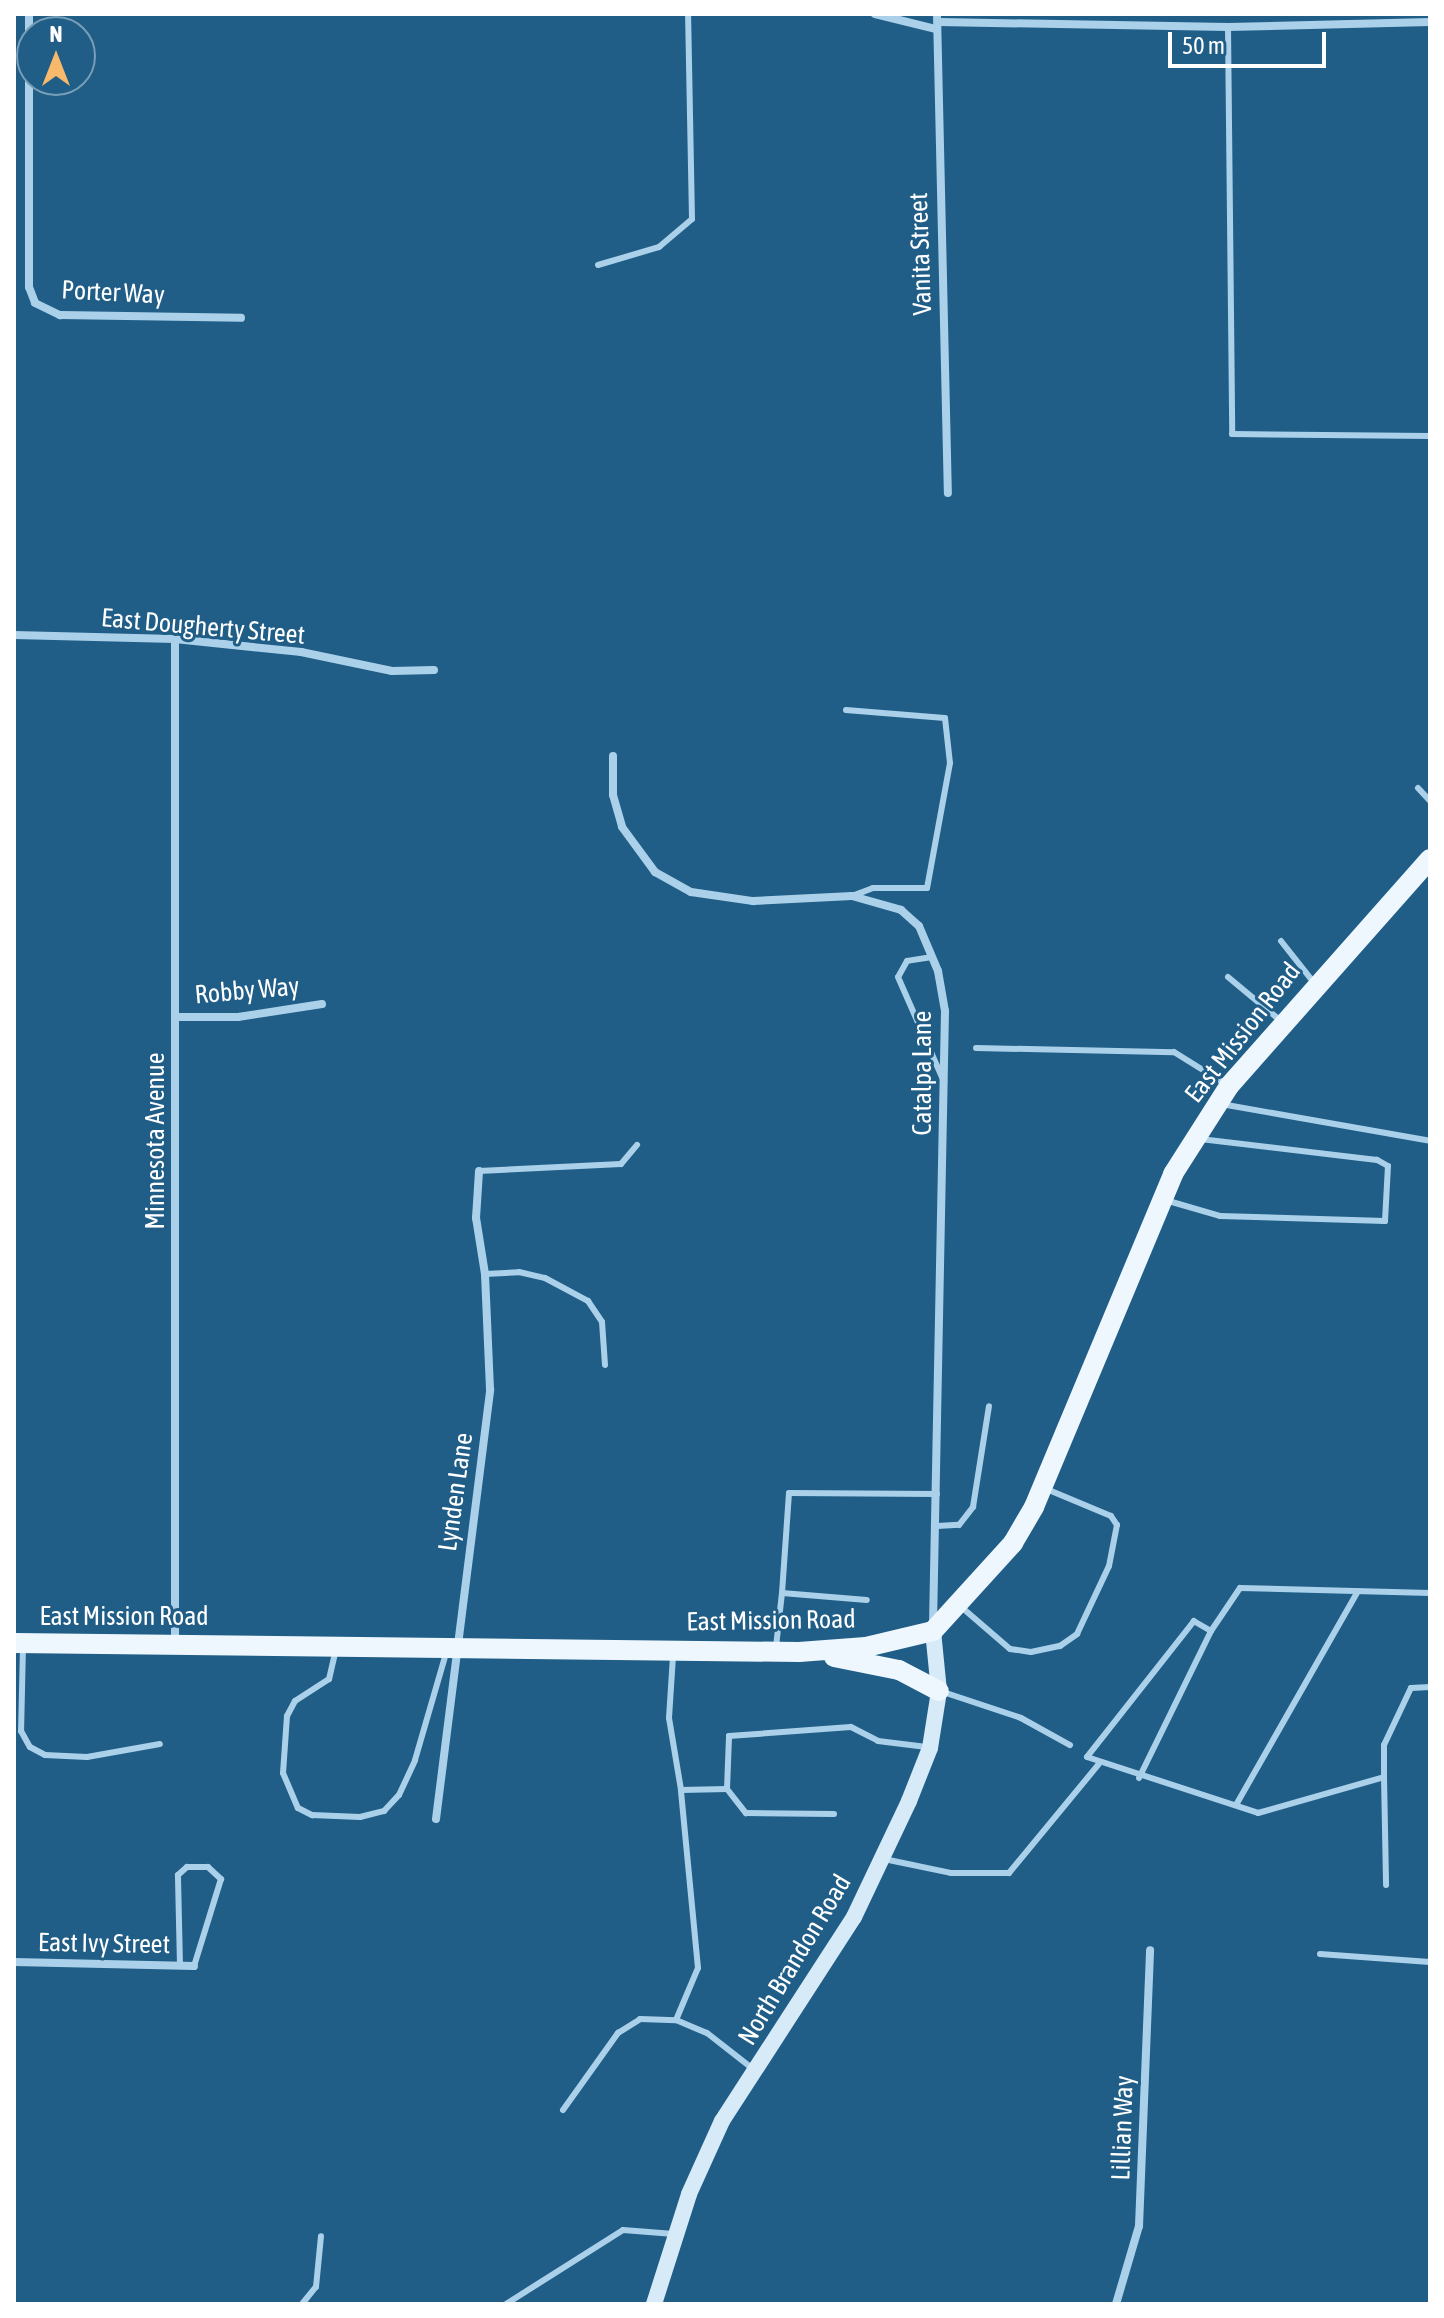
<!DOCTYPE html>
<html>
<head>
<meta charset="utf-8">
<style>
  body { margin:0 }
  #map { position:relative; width:1444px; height:2318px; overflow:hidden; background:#205e87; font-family:"Asap Condensed",sans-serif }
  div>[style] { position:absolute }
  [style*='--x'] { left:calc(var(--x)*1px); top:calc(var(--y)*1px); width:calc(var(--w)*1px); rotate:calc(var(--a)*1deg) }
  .lane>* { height:6px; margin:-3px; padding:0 3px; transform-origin:3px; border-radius:3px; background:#abd1ea }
  .street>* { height:8px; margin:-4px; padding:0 4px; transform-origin:4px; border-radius:4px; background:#abd1ea }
  .secondary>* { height:16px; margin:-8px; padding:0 8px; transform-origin:8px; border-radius:8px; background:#d6eaf8 }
  .primary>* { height:20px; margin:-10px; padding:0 10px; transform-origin:10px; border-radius:10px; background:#eff7fe }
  span { translate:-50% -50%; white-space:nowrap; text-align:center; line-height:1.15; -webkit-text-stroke:6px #205e87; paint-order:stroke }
  .street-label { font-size:26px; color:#fff }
  .frame { position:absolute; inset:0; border:16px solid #fff; pointer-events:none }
  .north { position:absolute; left:16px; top:16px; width:80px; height:80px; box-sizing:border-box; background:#205e87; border:2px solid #799eb7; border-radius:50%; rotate:0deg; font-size:22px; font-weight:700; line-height:32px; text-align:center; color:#fff }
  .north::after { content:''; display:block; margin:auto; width:28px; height:36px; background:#f7b96b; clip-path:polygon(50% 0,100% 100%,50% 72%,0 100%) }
  .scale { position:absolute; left:1168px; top:32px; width:158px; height:36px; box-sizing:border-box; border:4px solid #fff; border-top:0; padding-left:10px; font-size:24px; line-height:28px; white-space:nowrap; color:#fff; -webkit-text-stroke:6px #205e87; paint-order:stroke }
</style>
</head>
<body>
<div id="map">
  <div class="lane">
    <i style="--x:1228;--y:27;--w:407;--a:89.4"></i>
    <i style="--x:1232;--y:434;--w:198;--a:0.6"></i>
    <i style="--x:598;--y:265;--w:64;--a:-16.4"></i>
    <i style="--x:659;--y:247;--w:43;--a:-40.3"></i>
    <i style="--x:692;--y:219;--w:205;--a:-91.1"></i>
    <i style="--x:846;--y:710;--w:99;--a:4.6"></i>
    <i style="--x:945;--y:718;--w:45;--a:83.7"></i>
    <i style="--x:950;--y:763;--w:127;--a:100.4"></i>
    <i style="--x:927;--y:888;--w:54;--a:180"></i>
    <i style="--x:873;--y:888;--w:22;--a:159"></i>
    <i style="--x:1418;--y:788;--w:18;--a:47"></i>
    <i style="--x:1281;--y:941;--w:55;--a:51.7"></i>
    <i style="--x:932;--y:957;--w:25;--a:171"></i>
    <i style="--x:907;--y:961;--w:18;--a:119"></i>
    <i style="--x:898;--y:977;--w:115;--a:66.3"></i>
    <i style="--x:1228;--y:977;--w:69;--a:39.7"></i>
    <i style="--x:976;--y:1048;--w:198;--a:1.2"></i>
    <i style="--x:1174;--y:1052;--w:62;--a:31.9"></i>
    <i style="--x:1221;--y:1104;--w:212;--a:10"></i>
    <i style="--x:479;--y:1171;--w:142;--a:-2.8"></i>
    <i style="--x:621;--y:1164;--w:25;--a:-50"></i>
    <i style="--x:1165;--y:1200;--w:57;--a:16.2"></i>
    <i style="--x:1220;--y:1216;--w:165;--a:1.7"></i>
    <i style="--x:1385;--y:1221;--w:55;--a:-86.9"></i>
    <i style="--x:1388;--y:1166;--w:13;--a:-151"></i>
    <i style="--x:1377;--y:1160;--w:178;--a:-173.2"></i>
    <i style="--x:485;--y:1274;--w:34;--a:-3"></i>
    <i style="--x:519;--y:1272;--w:27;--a:13"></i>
    <i style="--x:545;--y:1278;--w:49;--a:28.1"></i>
    <i style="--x:588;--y:1301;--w:25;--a:56"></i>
    <i style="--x:602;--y:1322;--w:43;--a:86"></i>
    <i style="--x:937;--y:1526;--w:22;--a:-3"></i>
    <i style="--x:959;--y:1525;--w:23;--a:-52"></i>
    <i style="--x:973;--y:1507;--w:102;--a:-81"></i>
    <i style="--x:782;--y:1593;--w:100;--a:-86"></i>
    <i style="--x:789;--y:1493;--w:148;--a:0.4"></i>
    <i style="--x:1430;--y:1593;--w:190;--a:-178.5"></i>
    <i style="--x:1240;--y:1588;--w:52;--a:124"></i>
    <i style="--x:1211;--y:1631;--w:20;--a:-150"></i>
    <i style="--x:1194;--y:1621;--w:173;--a:128.2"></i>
    <i style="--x:1087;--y:1757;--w:180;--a:18.1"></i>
    <i style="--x:1258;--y:1813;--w:131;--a:-15.9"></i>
    <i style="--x:1384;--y:1777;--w:32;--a:-90"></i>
    <i style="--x:1384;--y:1745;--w:63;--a:-64.7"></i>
    <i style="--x:1411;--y:1688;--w:19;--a:-3"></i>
    <i style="--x:959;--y:1605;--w:67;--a:40.8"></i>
    <i style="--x:1010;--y:1649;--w:21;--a:8"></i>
    <i style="--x:1031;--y:1652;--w:30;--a:-12"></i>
    <i style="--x:1060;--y:1646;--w:21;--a:-35"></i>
    <i style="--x:1077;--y:1634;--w:75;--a:-64.8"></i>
    <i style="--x:1109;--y:1566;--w:42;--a:-79"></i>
    <i style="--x:1117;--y:1525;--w:11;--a:-124"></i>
    <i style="--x:1111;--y:1516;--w:70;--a:-157.4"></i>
    <i style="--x:23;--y:1646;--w:85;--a:91.3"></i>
    <i style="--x:21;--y:1731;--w:18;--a:61"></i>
    <i style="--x:30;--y:1747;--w:17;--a:28"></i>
    <i style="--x:45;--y:1755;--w:42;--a:2.7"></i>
    <i style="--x:87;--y:1757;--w:74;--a:-10.1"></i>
    <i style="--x:776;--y:1647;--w:54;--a:-83.7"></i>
    <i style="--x:782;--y:1593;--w:85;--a:4.7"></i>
    <i style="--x:336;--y:1649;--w:31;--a:103"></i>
    <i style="--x:329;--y:1679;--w:40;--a:147.1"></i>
    <i style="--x:295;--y:1701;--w:17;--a:118"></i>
    <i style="--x:287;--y:1716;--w:57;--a:94"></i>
    <i style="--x:283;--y:1773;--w:38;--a:67"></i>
    <i style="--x:298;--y:1808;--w:16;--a:27"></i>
    <i style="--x:312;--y:1815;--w:48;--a:2.4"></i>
    <i style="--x:360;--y:1817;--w:25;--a:-14"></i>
    <i style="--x:384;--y:1811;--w:22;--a:-47"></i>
    <i style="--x:399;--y:1795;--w:38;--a:-65"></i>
    <i style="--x:415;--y:1760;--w:111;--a:-73.8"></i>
    <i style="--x:673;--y:1656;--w:62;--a:93.7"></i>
    <i style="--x:669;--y:1718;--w:73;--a:80.5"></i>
    <i style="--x:681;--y:1790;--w:46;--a:-1.2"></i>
    <i style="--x:727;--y:1789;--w:53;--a:-87.8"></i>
    <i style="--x:729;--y:1736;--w:122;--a:-4.2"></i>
    <i style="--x:851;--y:1727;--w:30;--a:27"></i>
    <i style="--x:878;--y:1741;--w:49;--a:7"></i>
    <i style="--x:943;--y:1692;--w:82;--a:18.4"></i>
    <i style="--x:1021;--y:1718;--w:56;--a:28.9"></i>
    <i style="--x:1384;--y:1777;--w:108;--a:88.9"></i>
    <i style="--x:1139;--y:1778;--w:164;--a:-63.9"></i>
    <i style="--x:727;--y:1789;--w:31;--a:52"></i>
    <i style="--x:746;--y:1813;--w:88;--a:0.7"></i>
    <i style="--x:1236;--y:1805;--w:246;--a:-60.3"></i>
    <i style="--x:884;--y:1859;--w:68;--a:11.8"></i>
    <i style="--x:951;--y:1873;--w:58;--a:0"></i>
    <i style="--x:1009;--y:1873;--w:141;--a:-50.5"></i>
    <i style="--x:1320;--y:1954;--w:110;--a:4.2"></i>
    <i style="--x:180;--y:1966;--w:91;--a:-91.3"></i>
    <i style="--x:178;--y:1875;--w:12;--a:-42"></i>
    <i style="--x:187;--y:1867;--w:21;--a:0"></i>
    <i style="--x:208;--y:1867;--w:18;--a:43"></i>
    <i style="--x:221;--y:1879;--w:91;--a:107.2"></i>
    <i style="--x:676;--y:2020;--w:56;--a:-67.1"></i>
    <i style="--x:698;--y:1968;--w:179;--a:-95.5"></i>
    <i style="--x:563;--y:2110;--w:95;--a:-54.5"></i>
    <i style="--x:618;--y:2033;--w:26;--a:-32"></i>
    <i style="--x:640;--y:2019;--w:36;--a:2"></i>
    <i style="--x:676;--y:2020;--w:34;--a:23"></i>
    <i style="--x:707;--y:2033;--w:57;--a:37.9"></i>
    <i style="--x:302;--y:2304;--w:22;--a:-51"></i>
    <i style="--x:316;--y:2287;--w:51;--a:-84.4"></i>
    <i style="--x:506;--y:2304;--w:138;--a:-32.3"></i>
    <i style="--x:623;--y:2230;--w:51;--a:4.5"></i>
  </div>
  <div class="street">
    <i style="--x:29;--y:14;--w:273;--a:90"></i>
    <i style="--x:29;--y:287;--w:17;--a:69"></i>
    <i style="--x:35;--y:303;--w:28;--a:26"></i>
    <i style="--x:60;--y:315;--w:181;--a:0.9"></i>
    <i style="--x:875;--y:14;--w:63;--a:13.8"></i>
    <i style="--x:937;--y:14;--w:479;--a:88.7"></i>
    <i style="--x:938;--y:22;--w:290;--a:1"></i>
    <i style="--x:1228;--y:27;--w:202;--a:-1.4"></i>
    <i style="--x:14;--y:635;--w:161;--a:1.4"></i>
    <i style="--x:175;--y:639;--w:127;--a:5.9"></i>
    <i style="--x:301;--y:652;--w:93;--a:11.8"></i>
    <i style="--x:392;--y:671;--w:42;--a:-1.4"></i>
    <i style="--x:175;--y:639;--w:1004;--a:90"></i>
    <i style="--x:613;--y:756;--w:39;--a:90"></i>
    <i style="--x:613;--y:795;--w:33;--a:74"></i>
    <i style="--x:622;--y:827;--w:56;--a:53.7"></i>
    <i style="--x:655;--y:872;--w:41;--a:29.1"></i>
    <i style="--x:691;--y:892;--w:63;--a:8.3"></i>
    <i style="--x:753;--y:901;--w:99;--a:-2.9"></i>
    <i style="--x:852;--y:896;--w:51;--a:15.9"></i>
    <i style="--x:901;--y:910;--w:24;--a:42"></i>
    <i style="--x:919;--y:926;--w:49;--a:67.1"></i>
    <i style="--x:938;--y:971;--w:41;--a:80.1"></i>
    <i style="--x:945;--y:1011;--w:615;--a:91.12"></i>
    <i style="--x:176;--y:1017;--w:62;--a:0"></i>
    <i style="--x:238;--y:1017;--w:85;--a:-8.8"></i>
    <i style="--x:436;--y:1819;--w:433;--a:-82.8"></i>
    <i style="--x:490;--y:1389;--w:115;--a:-92.5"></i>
    <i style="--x:485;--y:1274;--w:57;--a:-99.1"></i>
    <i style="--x:476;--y:1218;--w:47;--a:-86.3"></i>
    <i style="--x:14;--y:1962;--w:180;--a:1.3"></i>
    <i style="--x:1116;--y:2304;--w:81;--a:-73.6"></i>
    <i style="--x:1139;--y:2226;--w:276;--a:-87.7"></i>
  </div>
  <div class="secondary">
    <i style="--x:654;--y:2304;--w:115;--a:-72.3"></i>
    <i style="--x:689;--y:2194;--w:80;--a:-65.7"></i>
    <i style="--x:722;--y:2121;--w:243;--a:-57.1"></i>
    <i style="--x:854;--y:1917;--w:128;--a:-64.6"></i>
    <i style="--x:909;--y:1801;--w:57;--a:-68.4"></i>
    <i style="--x:930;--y:1748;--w:58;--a:-81"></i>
    <i style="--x:939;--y:1691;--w:60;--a:-95.7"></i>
  </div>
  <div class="primary">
    <i style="--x:14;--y:1643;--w:785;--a:0.66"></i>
    <i style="--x:799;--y:1652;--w:67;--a:-4.3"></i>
    <i style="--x:866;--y:1647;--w:69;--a:-13.4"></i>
    <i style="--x:933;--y:1631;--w:119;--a:-47.7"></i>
    <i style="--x:1013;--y:1543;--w:42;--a:-59.7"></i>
    <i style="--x:1034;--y:1507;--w:361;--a:-67.3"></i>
    <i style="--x:1173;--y:1174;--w:104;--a:-57.5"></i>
    <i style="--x:1229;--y:1086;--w:303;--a:-48.5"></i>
    <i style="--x:834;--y:1657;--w:66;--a:11.3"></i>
    <i style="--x:899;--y:1670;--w:45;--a:27.7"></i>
  </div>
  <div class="street-label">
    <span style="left:921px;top:254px;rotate:-92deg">Vanita Street</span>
    <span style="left:113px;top:293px;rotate:3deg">Porter Way</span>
    <span style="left:203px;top:627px;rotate:5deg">East Dougherty Street</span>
    <span style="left:247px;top:991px;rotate:-5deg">Robby Way</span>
    <span style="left:1243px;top:1033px;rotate:-52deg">East Mission Road</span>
    <span style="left:923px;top:1073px;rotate:-90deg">Catalpa Lane</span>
    <span style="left:156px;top:1141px;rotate:-90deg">Minnesota Avenue</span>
    <span style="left:456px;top:1492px;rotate:-82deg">Lynden Lane</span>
    <span style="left:124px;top:1617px">East Mission Road</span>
    <span style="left:771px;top:1621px;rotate:-1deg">East Mission Road</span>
    <span style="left:104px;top:1944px;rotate:1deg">East Ivy Street</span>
    <span style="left:795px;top:1960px;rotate:-59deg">North Brandon Road</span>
    <span style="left:1123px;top:2128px;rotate:-88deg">Lillian Way</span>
  </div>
  <div class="frame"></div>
  <div class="north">N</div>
  <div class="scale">50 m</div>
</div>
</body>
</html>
